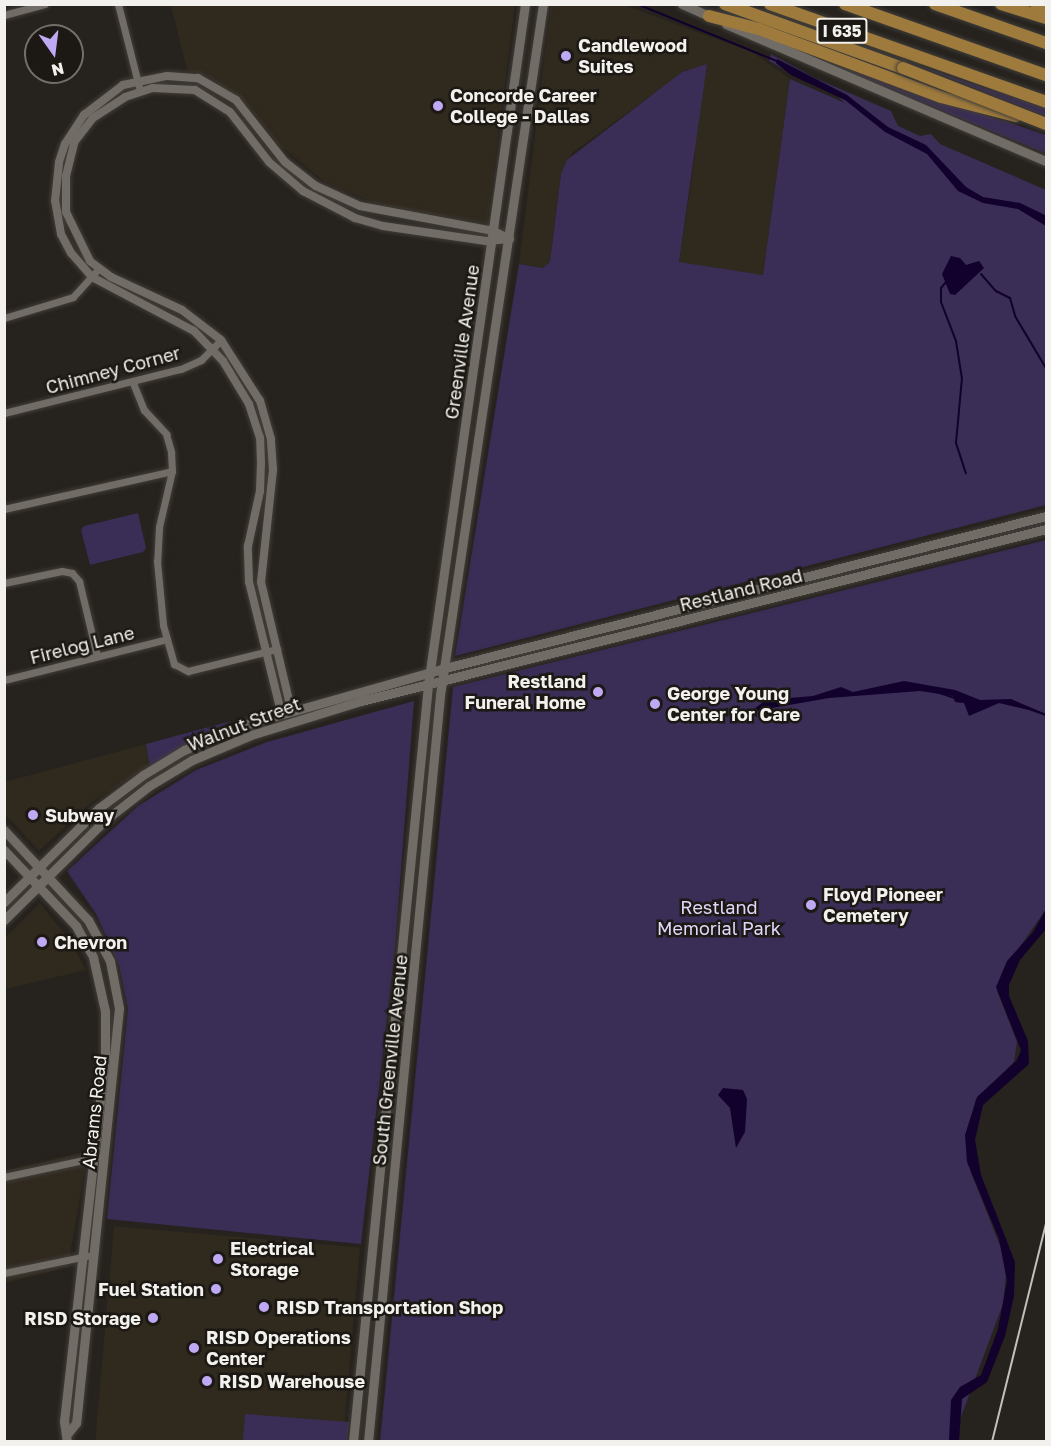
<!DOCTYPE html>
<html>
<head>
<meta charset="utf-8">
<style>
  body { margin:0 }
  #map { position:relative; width:1051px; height:1446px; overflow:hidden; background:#26221d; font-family:"Golos Text",sans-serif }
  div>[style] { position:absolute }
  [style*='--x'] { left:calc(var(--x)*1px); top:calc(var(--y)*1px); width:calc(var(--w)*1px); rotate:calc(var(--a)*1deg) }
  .built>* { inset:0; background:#30291e; transform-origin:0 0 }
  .green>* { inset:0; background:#3a2d56 }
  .water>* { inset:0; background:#12002d }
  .stream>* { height:2px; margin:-1px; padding:0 1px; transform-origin:1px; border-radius:1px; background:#12002d }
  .roads { filter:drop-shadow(0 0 2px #413e3a) drop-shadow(0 0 2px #413e3a) }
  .minor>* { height:7px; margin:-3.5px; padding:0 3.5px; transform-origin:3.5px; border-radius:3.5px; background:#716c66 }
  .tertiary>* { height:8px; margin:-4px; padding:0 4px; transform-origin:4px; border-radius:4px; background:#716c66 }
  .secondary>* { height:9px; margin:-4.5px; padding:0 4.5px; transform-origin:4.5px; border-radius:4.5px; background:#716c66 }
  .motorway>* { height:12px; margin:-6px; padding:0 6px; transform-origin:6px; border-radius:6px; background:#9e7b3d }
  .tram>* { height:1.5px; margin:-0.75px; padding:0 0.75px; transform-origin:0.75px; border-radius:0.75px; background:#c2c0bb }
  .bridges { filter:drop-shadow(0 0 2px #413e3a) drop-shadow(0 0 2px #413e3a) }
  .motorway-bridge>* { height:12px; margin:-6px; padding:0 6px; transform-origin:6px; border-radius:6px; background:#9e7b3d }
  .dots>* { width:16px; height:16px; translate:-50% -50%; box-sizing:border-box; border:3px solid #1c1914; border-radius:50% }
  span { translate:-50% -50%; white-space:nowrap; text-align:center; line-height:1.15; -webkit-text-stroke:5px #1c1914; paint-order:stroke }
  .shield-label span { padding:2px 4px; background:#1c1914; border:2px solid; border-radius:4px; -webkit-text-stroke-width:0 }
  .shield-label { font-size:16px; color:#f3f1ed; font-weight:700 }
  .poi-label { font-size:18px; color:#f3f1ed; font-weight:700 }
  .left { translate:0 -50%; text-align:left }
  .right { translate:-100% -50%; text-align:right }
  .street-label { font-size:18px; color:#f3f1ed }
  .park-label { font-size:18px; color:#e0d7fb }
  .frame { position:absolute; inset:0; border:6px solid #f3f1ed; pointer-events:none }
  .north { position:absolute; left:24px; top:24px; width:60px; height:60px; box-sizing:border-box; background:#1c1914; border:2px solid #726f6b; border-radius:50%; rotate:166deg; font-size:16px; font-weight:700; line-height:24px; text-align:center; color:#f3f1ed }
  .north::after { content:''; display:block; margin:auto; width:21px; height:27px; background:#bfa9f4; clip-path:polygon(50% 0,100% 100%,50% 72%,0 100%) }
</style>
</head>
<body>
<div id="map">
  <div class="built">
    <i style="clip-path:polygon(171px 5px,515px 5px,487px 223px,382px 206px,325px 182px,279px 145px,249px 107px,209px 77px,187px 70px)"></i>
    <i style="clip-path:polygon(551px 5px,624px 5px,752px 52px,790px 79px,763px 275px,679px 263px,695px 156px,687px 69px,572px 153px,561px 174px,550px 262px,543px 268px,519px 264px)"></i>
    <i style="clip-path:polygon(146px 744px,150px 766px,92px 802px,39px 851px,5px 814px,5px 782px)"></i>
    <i style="clip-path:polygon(40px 903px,71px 942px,86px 970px,5px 989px,5px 938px)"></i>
    <i style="clip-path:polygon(88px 1151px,68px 1267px,5px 1283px,4px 1171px)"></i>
    <i style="left:114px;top:1226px;width:247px;height:217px;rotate:5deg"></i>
  </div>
  <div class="green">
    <i style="clip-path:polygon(771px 54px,817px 79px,891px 111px,898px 126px,920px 136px,931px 134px,940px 144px,1046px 190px,1046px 505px,455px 656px,519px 264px,543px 268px,550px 262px,561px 174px,567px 160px,682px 72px,707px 64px,679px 262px,763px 275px,790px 79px,845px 103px,830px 89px,807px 82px,769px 61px)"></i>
    <i style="clip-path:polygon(817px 59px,1046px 135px,1046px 153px,1040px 151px)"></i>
    <i style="clip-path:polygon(908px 62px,1046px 108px,1046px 116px,1045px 116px)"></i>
    <i style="clip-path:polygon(138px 513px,146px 548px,143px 552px,90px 565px,81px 530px,84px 526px)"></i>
    <i style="clip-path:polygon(1046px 540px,1046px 909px,1003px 971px,997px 991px,1017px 1042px,1014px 1062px,975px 1101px,970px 1170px,1002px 1251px,1006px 1275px,1003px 1304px,952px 1441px,380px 1442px,453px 687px)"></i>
    <i style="clip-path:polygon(414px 701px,395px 947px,361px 1244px,107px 1219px,128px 1009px,119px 965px,96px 914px,67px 871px,138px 806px,196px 770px,267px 742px)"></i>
    <i style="clip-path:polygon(231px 721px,150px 766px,146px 744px)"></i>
    <i style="clip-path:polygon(245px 1414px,349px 1422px,347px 1441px,243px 1441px)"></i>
  </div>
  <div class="water">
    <i style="clip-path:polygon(777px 59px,847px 95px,888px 127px,926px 145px,966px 187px,983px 197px,1020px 203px,1045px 215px,1046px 226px,1018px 209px,983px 203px,958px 191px,927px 154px,885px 132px,845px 100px,791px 75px,776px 63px)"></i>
    <i style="clip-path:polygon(951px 256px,960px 258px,966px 265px,979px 261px,984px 268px,955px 295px,950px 294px,942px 274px)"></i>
    <i style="clip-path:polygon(904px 681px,955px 690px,980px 700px,1011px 699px,1046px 714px,999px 703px,969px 716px,964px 703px,955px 702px,953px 696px,920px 691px,829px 698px,750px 712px,766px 700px,813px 696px,841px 687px,853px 692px)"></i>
    <i style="clip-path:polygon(1046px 909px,1046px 929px,1020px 960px,1009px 985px,1009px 996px,1028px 1041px,1029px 1064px,983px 1105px,975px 1140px,981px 1175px,1015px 1262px,1014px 1296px,1005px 1336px,987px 1382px,962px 1399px,959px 1441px,949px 1441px,951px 1400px,960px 1387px,981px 1375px,998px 1329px,1007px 1281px,999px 1239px,967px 1162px,965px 1135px,977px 1097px,1017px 1060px,1021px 1050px,996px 987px,1007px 961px,1033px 932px)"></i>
    <i style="clip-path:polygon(723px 1088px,743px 1090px,747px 1099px,745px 1132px,736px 1148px,730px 1108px,718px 1095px)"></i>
  </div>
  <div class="stream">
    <i style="--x:637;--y:4;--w:153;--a:22.2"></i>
    <i style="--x:981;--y:274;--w:23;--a:49"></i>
    <i style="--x:996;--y:291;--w:16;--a:27"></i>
    <i style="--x:1010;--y:298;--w:19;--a:74"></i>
    <i style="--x:1015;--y:316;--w:61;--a:59.2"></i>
    <i style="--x:946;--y:282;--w:8;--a:130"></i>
    <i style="--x:941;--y:288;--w:14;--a:90"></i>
    <i style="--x:941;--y:302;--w:42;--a:69"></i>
    <i style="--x:956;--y:341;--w:37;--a:81"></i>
    <i style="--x:962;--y:378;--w:65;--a:95.3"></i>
    <i style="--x:956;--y:443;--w:32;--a:72"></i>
    <i style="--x:937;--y:692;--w:21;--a:19"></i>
    <i style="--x:1013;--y:703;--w:35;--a:20"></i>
  </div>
  <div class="roads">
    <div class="minor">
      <i style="--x:118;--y:4;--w:90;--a:75.8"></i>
      <i style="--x:4;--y:15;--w:42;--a:-15"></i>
      <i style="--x:4;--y:318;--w:72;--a:-16.9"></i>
      <i style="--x:73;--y:297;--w:38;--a:-48"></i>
      <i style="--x:133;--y:383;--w:29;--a:68"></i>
      <i style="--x:144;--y:410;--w:33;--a:47"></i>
      <i style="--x:166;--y:434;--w:19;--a:74"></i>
      <i style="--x:171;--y:452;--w:19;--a:87"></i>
      <i style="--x:172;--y:471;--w:57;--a:103.1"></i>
      <i style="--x:159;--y:527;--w:34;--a:93"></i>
      <i style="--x:157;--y:561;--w:64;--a:84.6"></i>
      <i style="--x:163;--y:625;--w:41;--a:74.2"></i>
      <i style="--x:174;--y:664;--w:16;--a:27"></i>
      <i style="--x:188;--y:671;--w:92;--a:-13.9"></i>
      <i style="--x:4;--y:413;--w:182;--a:-14"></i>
      <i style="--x:181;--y:369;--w:22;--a:-24"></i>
      <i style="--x:201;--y:360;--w:28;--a:-45"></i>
      <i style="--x:4;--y:509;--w:172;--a:-12.7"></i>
      <i style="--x:4;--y:583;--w:59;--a:-11.7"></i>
      <i style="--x:62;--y:571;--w:10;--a:11"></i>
      <i style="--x:72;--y:573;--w:11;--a:49"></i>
      <i style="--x:79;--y:581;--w:77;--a:76.5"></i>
      <i style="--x:4;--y:680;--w:168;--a:-14.1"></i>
      <i style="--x:4;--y:1177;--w:95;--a:-12.1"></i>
      <i style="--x:4;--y:1273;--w:85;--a:-11.6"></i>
    </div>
    <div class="tertiary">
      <i style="--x:291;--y:709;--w:130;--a:-103.3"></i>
      <i style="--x:261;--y:582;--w:113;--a:-83.9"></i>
      <i style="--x:273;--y:470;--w:31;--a:-94"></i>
      <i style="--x:271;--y:439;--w:40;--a:-106"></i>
      <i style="--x:260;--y:401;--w:72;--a:-122.6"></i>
      <i style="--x:221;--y:340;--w:49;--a:-142.4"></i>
      <i style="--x:182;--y:310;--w:78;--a:-155.1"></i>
      <i style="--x:111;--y:277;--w:26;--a:-143"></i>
      <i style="--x:90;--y:261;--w:55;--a:-116.1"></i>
      <i style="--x:66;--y:212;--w:36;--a:-90"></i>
      <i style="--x:66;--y:176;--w:36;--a:-76"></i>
      <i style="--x:75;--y:141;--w:29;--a:-52"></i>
      <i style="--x:93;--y:118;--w:38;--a:-33"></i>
      <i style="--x:125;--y:97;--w:29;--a:-18"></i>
      <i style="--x:153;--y:88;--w:42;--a:2.7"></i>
      <i style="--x:195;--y:90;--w:41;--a:32.2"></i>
      <i style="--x:230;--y:112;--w:63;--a:52"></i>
      <i style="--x:269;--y:162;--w:45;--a:40.5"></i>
      <i style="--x:303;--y:191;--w:59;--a:27.4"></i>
      <i style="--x:355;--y:218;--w:29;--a:16"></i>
      <i style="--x:383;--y:226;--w:104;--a:8.3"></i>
      <i style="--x:486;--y:241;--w:24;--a:-5"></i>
      <i style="--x:281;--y:712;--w:134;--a:-103.8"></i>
      <i style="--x:249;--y:582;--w:36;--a:-92"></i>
      <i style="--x:248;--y:546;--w:56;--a:-77.7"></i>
      <i style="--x:260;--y:491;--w:28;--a:-88"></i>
      <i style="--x:261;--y:463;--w:25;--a:-92"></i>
      <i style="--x:260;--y:438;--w:36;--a:-108"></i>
      <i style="--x:249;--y:404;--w:50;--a:-121.2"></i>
      <i style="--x:223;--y:361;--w:42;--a:-134"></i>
      <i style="--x:194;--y:331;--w:115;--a:-152.1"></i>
      <i style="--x:92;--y:277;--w:32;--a:-131"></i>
      <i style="--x:71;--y:253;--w:21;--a:-118"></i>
      <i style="--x:61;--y:234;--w:34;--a:-100"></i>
      <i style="--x:55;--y:201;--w:39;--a:-84"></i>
      <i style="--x:59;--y:162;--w:19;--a:-72"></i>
      <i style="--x:65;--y:144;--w:35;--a:-57"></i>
      <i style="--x:84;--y:115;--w:49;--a:-37.6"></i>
      <i style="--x:123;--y:85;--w:45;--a:-11.6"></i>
      <i style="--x:167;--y:76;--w:31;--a:4"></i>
      <i style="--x:198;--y:78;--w:44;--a:30.1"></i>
      <i style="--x:236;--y:100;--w:79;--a:51.7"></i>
      <i style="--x:285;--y:162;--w:39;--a:38"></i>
      <i style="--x:316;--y:186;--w:48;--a:24.4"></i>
      <i style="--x:360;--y:206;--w:136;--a:10.6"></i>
      <i style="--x:494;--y:231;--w:18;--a:27"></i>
    </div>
    <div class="secondary">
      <i style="--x:682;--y:4;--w:35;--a:24"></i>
      <i style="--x:726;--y:24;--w:348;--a:23.2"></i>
      <i style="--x:4;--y:830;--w:123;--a:47"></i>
      <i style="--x:88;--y:920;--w:47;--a:61.8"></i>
      <i style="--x:110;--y:961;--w:48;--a:79.2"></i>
      <i style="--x:119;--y:1008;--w:417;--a:95.9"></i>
      <i style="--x:76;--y:1423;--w:13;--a:129"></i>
      <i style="--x:4;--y:850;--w:105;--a:46.5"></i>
      <i style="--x:76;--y:926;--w:35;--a:61"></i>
      <i style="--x:93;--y:957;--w:55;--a:77.5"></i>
      <i style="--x:105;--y:1011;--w:45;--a:90"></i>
      <i style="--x:105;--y:1056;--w:367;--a:96.4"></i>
      <i style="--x:64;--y:1421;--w:21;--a:82"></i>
      <i style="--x:4;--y:902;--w:134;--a:-44.7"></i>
      <i style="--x:99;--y:808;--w:55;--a:-36.9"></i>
      <i style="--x:143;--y:775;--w:48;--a:-31.4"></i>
      <i style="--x:184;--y:750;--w:65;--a:-22.6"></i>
      <i style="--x:244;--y:725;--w:209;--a:-15.8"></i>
      <i style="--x:445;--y:668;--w:620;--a:-14.19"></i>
      <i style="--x:4;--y:920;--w:141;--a:-44.7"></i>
      <i style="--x:104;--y:821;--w:57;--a:-37.9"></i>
      <i style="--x:149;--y:786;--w:50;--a:-31.2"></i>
      <i style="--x:192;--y:760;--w:64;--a:-23"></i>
      <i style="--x:251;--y:735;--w:115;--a:-17.2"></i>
      <i style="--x:361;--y:701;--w:706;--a:-14.1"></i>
      <i style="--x:353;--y:1442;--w:761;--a:-84.34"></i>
      <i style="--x:428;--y:685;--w:688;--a:-81.89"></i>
      <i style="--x:368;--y:1442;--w:750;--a:-84.49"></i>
      <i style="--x:440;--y:695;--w:699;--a:-81.52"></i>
    </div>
    <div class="motorway">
      <i style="--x:725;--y:4;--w:189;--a:19.8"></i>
      <i style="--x:770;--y:4;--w:293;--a:19.5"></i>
      <i style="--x:845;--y:4;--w:213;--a:19.5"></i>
      <i style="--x:935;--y:4;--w:118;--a:19.4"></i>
      <i style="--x:1001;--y:4;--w:47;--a:17.3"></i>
      <i style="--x:1036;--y:4;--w:11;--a:22"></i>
      <i style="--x:709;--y:16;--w:52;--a:14.6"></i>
      <i style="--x:759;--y:29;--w:194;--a:20.5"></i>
      <i style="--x:941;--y:97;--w:77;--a:14.2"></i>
    </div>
  </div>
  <div class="tram">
    <i style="--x:992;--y:1442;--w:225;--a:-76.1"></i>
  </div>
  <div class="bridges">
    <div class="motorway-bridge">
      <i style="--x:903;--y:68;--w:154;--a:21.4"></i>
    </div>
  </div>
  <div class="dots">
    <i style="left:566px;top:56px;background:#bfa9f4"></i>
    <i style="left:438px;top:106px;background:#bfa9f4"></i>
    <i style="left:598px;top:692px;background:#bfa9f4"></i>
    <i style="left:655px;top:704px;background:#bfa9f4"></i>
    <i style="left:33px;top:815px;background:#bfa9f4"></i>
    <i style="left:811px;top:905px;background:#bfa9f4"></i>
    <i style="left:42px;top:942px;background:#bfa9f4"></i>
    <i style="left:218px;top:1259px;background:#bfa9f4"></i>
    <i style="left:216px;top:1289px;background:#bfa9f4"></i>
    <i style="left:264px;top:1307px;background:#bfa9f4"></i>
    <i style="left:153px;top:1318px;background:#bfa9f4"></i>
    <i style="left:194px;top:1348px;background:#bfa9f4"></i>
    <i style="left:207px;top:1381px;background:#bfa9f4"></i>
  </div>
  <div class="shield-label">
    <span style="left:842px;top:31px">I 635</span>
  </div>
  <div class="poi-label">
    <span class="left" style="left:578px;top:56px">Candlewood<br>Suites</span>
    <span class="left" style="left:450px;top:106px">Concorde Career<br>College - Dallas</span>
    <span class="right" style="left:586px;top:692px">Restland<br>Funeral Home</span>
    <span class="left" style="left:667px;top:704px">George Young<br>Center for Care</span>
    <span class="left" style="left:45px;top:815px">Subway</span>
    <span class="left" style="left:823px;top:905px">Floyd Pioneer<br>Cemetery</span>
    <span class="left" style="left:54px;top:942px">Chevron</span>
    <span class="left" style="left:230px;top:1259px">Electrical<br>Storage</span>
    <span class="right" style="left:204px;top:1289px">Fuel Station</span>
    <span class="left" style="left:276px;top:1307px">RISD Transportation Shop</span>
    <span class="right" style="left:141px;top:1318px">RISD Storage</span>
    <span class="left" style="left:206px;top:1348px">RISD Operations<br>Center</span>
    <span class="left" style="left:219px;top:1381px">RISD Warehouse</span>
  </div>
  <div class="street-label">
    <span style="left:462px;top:342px;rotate:-82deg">Greenville Avenue</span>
    <span style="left:113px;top:370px;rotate:-15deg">Chimney Corner</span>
    <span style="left:741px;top:590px;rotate:-14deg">Restland Road</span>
    <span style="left:82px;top:645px;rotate:-14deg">Firelog Lane</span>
    <span style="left:244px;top:724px;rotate:-21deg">Walnut Street</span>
    <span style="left:390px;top:1060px;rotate:-84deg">South Greenville Avenue</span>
    <span style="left:94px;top:1112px;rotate:-84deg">Abrams Road</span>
  </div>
  <div class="park-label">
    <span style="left:719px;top:918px">Restland<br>Memorial Park</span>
  </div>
  <div class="frame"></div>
  <div class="north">N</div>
</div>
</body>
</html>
